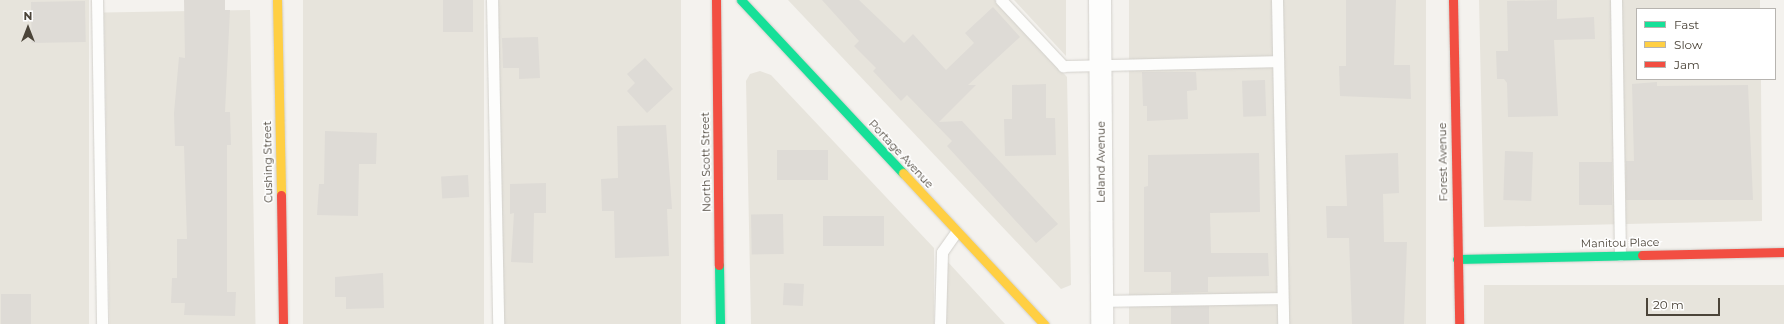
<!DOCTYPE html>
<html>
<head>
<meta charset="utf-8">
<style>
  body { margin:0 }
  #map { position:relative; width:1784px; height:324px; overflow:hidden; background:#f4f2ee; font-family:Montserrat,sans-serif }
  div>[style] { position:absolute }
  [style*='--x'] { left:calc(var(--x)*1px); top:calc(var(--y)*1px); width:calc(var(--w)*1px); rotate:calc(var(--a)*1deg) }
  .residential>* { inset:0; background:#e7e4dc; transform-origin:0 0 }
  .building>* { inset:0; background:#dedbd6; transform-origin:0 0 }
  .roads { filter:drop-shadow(0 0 1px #d2d0cb) drop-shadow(0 0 1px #d2d0cb) }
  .lane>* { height:11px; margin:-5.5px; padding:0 5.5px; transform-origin:5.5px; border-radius:5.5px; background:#fdfdfc }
  .street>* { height:22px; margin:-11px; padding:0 11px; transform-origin:11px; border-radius:11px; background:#fdfdfc }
  .fast>* { height:9px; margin:-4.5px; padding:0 4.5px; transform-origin:4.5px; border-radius:4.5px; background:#16e098 }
  .slow>* { height:9px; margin:-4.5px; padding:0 4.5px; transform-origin:4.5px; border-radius:4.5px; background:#ffcf43 }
  .jam>* { height:9px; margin:-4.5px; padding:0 4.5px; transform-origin:4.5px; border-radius:4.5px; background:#f24e42 }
  span { translate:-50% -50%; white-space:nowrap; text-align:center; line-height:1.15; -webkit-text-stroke:3px #fff; paint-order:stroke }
  .street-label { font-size:11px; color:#4b4439 }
  .legend { position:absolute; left:1636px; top:8px; width:140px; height:72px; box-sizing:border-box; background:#fff; border:1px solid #b7b4b0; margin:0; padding:5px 7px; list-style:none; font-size:12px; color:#4b4439 }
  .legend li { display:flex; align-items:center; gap:8px; height:20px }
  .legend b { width:20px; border:1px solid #b7b4b0 }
  .north { position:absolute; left:8px; top:8px; width:40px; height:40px; -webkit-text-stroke:3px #fff; paint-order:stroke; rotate:0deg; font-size:11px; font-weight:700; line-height:16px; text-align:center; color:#4b4439 }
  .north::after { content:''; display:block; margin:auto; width:14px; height:18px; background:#4b4439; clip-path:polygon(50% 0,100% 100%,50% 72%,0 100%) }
  .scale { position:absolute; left:1646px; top:298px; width:74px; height:18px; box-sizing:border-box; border:2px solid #4b4439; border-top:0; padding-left:5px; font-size:12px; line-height:14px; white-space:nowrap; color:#4b4439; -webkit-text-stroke:3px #fff; paint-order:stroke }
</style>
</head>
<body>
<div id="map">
  <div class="residential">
    <i style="left:0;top:0;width:89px;height:324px"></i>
    <i style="left:303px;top:0;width:181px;height:324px"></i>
    <i style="left:499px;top:0;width:182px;height:324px"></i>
    <i style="clip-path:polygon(788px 0,995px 0,1067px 77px,1071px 285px,1061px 289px)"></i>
    <i style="clip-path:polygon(1014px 0,1066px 0,1066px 56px)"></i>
    <i style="left:1129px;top:0;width:297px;height:324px"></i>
    <i style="clip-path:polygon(1479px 0,1760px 0,1760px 9px,1637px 9px,1637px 79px,1761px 79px,1762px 221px,1484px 227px)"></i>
    <i style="left:250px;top:10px;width:314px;height:146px;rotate:89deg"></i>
    <i style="clip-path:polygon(760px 71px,771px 75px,934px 248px,934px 324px,751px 324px,746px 81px,750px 74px)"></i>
    <i style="clip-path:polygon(947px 261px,1005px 324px,946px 324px)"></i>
    <i style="left:1784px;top:285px;width:39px;height:300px;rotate:90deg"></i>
  </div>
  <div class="building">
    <i style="clip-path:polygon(184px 0,225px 0,225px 10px,230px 10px,225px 112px,230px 112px,231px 145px,227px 145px,227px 292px,236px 292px,235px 316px,184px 315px,185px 303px,171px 303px,172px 278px,177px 278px,177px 239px,187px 239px,184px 146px,175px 146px,174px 113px,179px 57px,185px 58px)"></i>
    <i style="left:443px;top:0;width:30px;height:32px"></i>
    <i style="clip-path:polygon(822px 0,859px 0,904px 43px,913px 34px,946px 70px,974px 43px,965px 33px,993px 7px,1020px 37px,968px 85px,976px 85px,939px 122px,962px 121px,1058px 224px,1036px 243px,947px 146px,952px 141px,907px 95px,901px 101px,873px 71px,876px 68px,854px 46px,859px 41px)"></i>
    <i style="clip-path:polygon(1346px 0,1396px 0,1394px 65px,1410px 65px,1411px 99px,1340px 96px,1339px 66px,1346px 66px)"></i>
    <i style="clip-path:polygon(1557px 0,1557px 19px,1594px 17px,1595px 39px,1554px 40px,1558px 116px,1508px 117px,1507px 83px,1504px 79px,1497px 79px,1496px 51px,1508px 51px,1507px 1px)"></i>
    <i style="left:85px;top:1px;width:41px;height:54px;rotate:89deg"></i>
    <i style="clip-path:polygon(538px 37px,540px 78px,519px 79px,519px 68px,503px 68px,502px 38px)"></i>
    <i style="clip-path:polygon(645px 58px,673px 89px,647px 113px,627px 91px,635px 83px,627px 74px)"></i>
    <i style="clip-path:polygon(1142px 72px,1196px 72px,1197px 90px,1187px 91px,1188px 119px,1147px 121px,1147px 106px,1143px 106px)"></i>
    <i style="left:1265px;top:80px;width:36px;height:23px;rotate:88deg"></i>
    <i style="clip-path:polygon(1657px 82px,1657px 86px,1748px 85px,1753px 200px,1626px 200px,1626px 161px,1634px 161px,1632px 84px)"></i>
    <i style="clip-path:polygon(1046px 84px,1046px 118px,1055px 118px,1056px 155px,1005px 156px,1004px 119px,1012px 119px,1012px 85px)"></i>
    <i style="clip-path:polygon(666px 125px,672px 209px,667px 209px,669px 256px,615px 258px,614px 211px,602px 211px,601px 179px,618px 178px,617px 126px)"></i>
    <i style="clip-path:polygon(325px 131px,377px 133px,376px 164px,359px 164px,358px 216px,317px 215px,319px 184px,324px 184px)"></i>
    <i style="left:828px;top:150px;width:30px;height:51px;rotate:90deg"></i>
    <i style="left:1505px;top:151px;width:28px;height:49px;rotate:2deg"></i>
    <i style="clip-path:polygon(1259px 153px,1260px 212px,1210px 213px,1211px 253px,1268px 253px,1269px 276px,1208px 277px,1208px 292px,1171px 293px,1171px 272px,1144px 272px,1144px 187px,1148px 186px,1148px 155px)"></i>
    <i style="clip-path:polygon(1398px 153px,1399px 193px,1383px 194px,1384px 242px,1407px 242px,1404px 324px,1352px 324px,1349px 238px,1327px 238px,1326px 206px,1347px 206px,1345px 155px)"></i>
    <i style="left:1579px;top:162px;width:33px;height:43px"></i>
    <i style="left:468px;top:175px;width:22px;height:27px;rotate:87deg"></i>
    <i style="clip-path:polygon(546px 183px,546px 213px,534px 213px,533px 263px,511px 262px,514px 213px,510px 214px,510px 184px)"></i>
    <i style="left:783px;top:214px;width:40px;height:32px;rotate:89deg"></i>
    <i style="left:823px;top:216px;width:61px;height:30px"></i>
    <i style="clip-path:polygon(383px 273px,384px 308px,346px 309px,346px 297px,335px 297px,335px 277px)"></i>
    <i style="left:784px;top:283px;width:20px;height:22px;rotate:3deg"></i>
    <i style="left:1px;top:294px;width:30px;height:30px"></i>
    <i style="left:1209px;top:306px;width:18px;height:38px;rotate:90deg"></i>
  </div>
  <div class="roads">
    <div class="lane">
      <i style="--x:97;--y:0;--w:324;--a:89.1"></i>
      <i style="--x:492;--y:0;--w:324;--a:88.9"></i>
      <i style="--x:1001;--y:0;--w:91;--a:46.8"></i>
      <i style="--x:1063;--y:66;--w:215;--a:-1.3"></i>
      <i style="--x:1277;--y:0;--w:324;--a:88.9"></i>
      <i style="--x:1616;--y:0;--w:255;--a:89.1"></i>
      <i style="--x:1101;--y:301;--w:181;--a:-0.9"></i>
      <i style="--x:940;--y:324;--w:72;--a:-88.4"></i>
      <i style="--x:942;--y:252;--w:24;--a:-55"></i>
    </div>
    <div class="street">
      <i style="--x:1100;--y:0;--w:324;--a:89.6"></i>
    </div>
    <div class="fast">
      <i style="--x:741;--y:0;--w:237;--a:46.9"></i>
      <i style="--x:1457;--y:259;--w:185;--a:-1.2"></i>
      <i style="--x:719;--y:265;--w:59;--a:89"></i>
    </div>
    <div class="slow">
      <i style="--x:277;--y:0;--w:195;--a:88.8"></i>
      <i style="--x:903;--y:173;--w:207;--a:47"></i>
    </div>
    <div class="jam">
      <i style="--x:716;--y:0;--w:265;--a:89.4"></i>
      <i style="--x:1453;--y:0;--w:324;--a:88.9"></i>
      <i style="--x:281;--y:195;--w:129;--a:89.1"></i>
      <i style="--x:1642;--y:255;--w:142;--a:-1.2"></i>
    </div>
  </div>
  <div class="street-label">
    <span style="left:901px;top:154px;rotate:47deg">Portage Avenue</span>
    <span style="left:268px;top:162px;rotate:-91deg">Cushing Street</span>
    <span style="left:706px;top:162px;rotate:-91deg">North Scott Street</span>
    <span style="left:1101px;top:162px;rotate:-90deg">Leland Avenue</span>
    <span style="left:1443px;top:162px;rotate:-91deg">Forest Avenue</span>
    <span style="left:1620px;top:243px;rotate:-1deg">Manitou Place</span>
  </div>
  <ul class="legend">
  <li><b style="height:5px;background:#16e098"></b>Fast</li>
  <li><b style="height:5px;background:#ffcf43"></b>Slow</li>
  <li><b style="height:5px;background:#f24e42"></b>Jam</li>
  </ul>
  <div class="north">N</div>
  <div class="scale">20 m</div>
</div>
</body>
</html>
